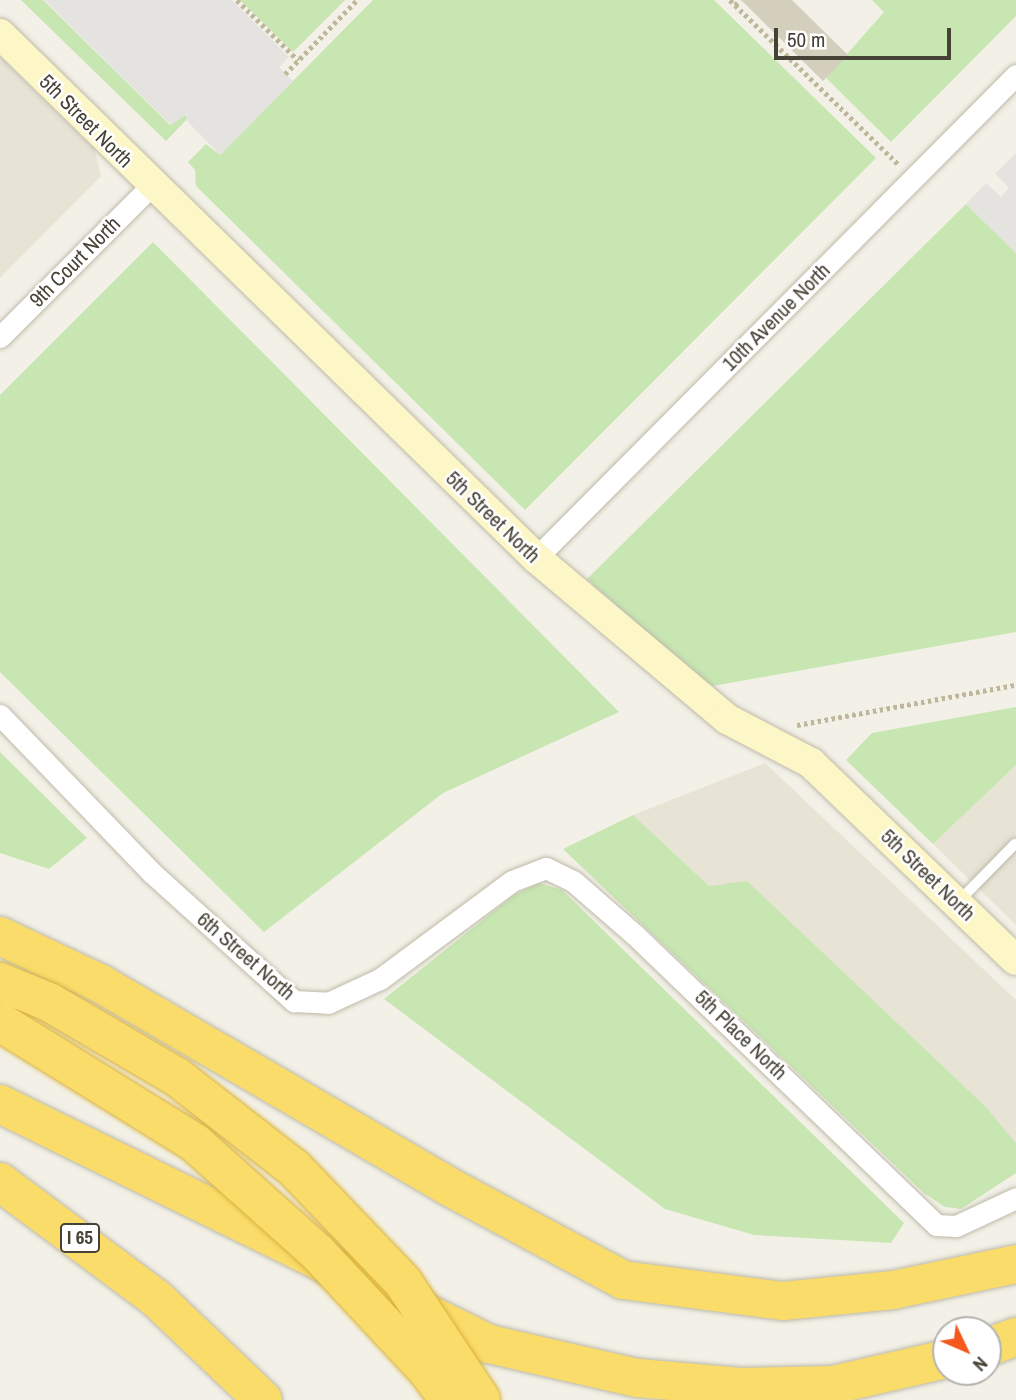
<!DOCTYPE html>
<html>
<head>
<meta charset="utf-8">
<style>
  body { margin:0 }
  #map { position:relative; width:1016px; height:1400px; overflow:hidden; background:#f3f1e7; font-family:"Archivo Narrow",sans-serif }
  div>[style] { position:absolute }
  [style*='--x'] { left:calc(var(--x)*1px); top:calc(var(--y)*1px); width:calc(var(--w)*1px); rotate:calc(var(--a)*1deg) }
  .residential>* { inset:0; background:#e7e3d5 }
  .green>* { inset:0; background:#c7e6b1 }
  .parking>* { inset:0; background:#e4e3df }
  .building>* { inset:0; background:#d4cebd }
  .path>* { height:4.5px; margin-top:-2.25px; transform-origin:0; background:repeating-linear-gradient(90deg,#bfb79b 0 3.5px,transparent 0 7px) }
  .roads { filter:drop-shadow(0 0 2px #bebaaa) drop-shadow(0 0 2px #bebaaa) }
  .lane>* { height:10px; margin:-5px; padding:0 5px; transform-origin:5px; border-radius:5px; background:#fff }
  .street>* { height:21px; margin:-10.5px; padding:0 10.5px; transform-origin:10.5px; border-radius:10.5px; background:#fff }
  .secondary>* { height:30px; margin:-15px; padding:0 15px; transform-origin:15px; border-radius:15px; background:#fdf6c7 }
  .highway>* { height:38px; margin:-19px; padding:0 19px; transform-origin:19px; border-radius:19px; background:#fadc6b }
  .bridges { filter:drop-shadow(0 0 2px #d9b23b) drop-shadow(0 0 2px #d9b23b) }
  .highway-bridge>* { height:38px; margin:-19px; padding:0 19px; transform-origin:19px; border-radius:19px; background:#fadc6b }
  span { translate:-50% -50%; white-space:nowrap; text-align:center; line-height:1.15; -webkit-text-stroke:5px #fff; paint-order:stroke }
  .shield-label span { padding:2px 5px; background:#fff; border:2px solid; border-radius:5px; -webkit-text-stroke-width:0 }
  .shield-label { font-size:19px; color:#464236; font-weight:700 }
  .street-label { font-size:21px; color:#464236 }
  .north { position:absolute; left:932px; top:1316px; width:70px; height:70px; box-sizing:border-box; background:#fff; border:2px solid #b5b3af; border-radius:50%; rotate:134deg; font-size:19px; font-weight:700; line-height:28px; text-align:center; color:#464236 }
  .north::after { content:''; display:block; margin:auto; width:24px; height:32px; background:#f4581d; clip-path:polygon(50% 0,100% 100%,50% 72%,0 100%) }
  .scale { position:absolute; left:774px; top:28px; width:177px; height:32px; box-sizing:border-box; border:4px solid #464236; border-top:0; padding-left:9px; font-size:21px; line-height:24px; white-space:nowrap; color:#464236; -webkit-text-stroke:5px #fff; paint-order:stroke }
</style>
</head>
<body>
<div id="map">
  <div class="residential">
    <i style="clip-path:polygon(0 57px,95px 150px,101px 176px,0 278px)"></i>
    <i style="clip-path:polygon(765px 763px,1016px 1000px,1016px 1143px,986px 1107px,747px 882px,709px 886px,633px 815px)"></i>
    <i style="clip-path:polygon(1016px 765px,1016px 925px,933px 844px)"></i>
  </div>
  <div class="green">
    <i style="clip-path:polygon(21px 0,43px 0,170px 125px,182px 113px,188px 118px,166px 141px)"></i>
    <i style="clip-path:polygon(240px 0,345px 0,293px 52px)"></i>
    <i style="clip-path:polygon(373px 0,714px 0,876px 158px,525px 510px,196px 186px,195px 170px,188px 162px,206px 144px,220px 155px)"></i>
    <i style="clip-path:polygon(872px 0,1016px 0,1016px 16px,891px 142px,826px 78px,884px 12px)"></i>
    <i style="clip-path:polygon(966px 204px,1016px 253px,1016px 632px,707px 687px,587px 579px)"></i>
    <i style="clip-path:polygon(153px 242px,619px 712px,443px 793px,264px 932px,0 672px,0 395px)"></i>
    <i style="clip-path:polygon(1016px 707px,1016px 765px,933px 844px,846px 760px,872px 733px)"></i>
    <i style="clip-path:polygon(0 752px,87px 838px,49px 869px,0 853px)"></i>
    <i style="clip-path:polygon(633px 815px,709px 886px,747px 881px,986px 1107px,1016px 1143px,1016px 1173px,961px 1209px,945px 1207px,924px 1193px,563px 849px)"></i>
    <i style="clip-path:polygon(539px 883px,562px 890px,904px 1223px,891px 1243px,754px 1235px,665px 1209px,384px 999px,514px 895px)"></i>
  </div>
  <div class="parking">
    <i style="clip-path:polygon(44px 0,232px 0,289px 57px,279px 67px,293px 81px,220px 155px,186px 120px,187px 114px,171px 125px)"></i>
    <i style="clip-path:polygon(1016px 153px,1016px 253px,966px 204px,986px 183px,1001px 197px,1009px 188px,995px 174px)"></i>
  </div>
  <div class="building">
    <i style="clip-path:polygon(741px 0,792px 0,848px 55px,823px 81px)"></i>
  </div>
  <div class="path">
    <i style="--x:237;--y:0;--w:86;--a:44.5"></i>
    <i style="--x:730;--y:0;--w:235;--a:44.3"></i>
    <i style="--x:735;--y:5;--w:7;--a:-45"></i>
    <i style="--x:285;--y:74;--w:103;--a:-45.8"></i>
    <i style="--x:797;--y:725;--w:223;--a:-10.4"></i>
  </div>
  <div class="roads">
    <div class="lane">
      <i style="--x:959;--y:901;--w:80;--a:-45.5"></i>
    </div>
    <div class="street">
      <i style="--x:0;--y:337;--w:212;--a:-45"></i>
      <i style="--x:536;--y:558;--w:681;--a:-45.18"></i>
      <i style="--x:0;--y:715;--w:218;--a:46.1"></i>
      <i style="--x:151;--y:872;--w:193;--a:42.1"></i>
      <i style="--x:294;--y:1001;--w:34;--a:3"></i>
      <i style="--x:328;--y:1003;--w:57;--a:-24.8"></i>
      <i style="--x:380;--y:979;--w:164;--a:-36.6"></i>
      <i style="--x:512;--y:881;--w:36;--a:-21"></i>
      <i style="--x:546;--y:868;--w:30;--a:26"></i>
      <i style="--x:573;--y:881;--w:82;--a:41.1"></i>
      <i style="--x:635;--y:935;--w:418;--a:43.9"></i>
      <i style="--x:936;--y:1225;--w:20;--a:3"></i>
      <i style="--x:956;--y:1226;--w:66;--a:-25"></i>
    </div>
    <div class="secondary">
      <i style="--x:0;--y:34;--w:750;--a:44.35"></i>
      <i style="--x:536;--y:558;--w:250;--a:40.1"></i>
      <i style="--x:727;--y:719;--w:95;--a:27.6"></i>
      <i style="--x:811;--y:763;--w:284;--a:43.9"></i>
    </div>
    <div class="highway">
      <i style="--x:0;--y:936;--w:112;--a:25.4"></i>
      <i style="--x:101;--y:984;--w:399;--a:30.2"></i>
      <i style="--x:446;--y:1185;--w:201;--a:28.2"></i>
      <i style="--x:623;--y:1280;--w:161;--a:7.5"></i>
      <i style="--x:783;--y:1301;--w:111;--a:-5.7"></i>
      <i style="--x:893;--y:1290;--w:126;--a:-11.9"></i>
      <i style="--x:0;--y:1104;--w:545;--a:26.14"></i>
      <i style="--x:489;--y:1344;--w:153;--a:12.9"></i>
      <i style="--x:638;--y:1378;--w:103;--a:5"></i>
      <i style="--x:741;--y:1387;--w:92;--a:-1.2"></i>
      <i style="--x:833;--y:1385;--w:116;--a:-13"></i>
      <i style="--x:0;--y:1182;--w:196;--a:36.7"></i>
      <i style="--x:157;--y:1299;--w:146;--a:43.6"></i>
      <i style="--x:988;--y:1347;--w:30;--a:-20"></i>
    </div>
  </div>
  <div class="bridges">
    <div class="highway-bridge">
      <i style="--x:0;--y:982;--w:53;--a:22.2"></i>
      <i style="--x:49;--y:1002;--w:148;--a:30.4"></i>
      <i style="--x:177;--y:1077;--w:148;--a:37.9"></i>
      <i style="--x:294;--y:1168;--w:158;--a:46.3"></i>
      <i style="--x:403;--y:1282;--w:141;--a:56.5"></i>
      <i style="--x:0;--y:1022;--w:229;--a:31.8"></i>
      <i style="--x:195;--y:1143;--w:164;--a:41.8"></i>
      <i style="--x:317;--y:1252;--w:163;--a:47"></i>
      <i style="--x:428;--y:1371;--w:36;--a:54"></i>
    </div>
  </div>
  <div class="shield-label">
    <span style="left:80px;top:1238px">I 65</span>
  </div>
  <div class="street-label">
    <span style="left:86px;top:121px;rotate:45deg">5th Street North</span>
    <span style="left:75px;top:262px;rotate:-45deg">9th Court North</span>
    <span style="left:776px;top:317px;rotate:-45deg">10th Avenue North</span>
    <span style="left:493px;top:517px;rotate:44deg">5th Street North</span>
    <span style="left:928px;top:875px;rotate:44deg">5th Street North</span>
    <span style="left:246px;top:956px;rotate:41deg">6th Street North</span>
    <span style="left:741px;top:1035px;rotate:44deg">5th Place North</span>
  </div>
  <div class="north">N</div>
  <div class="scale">50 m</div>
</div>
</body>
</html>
